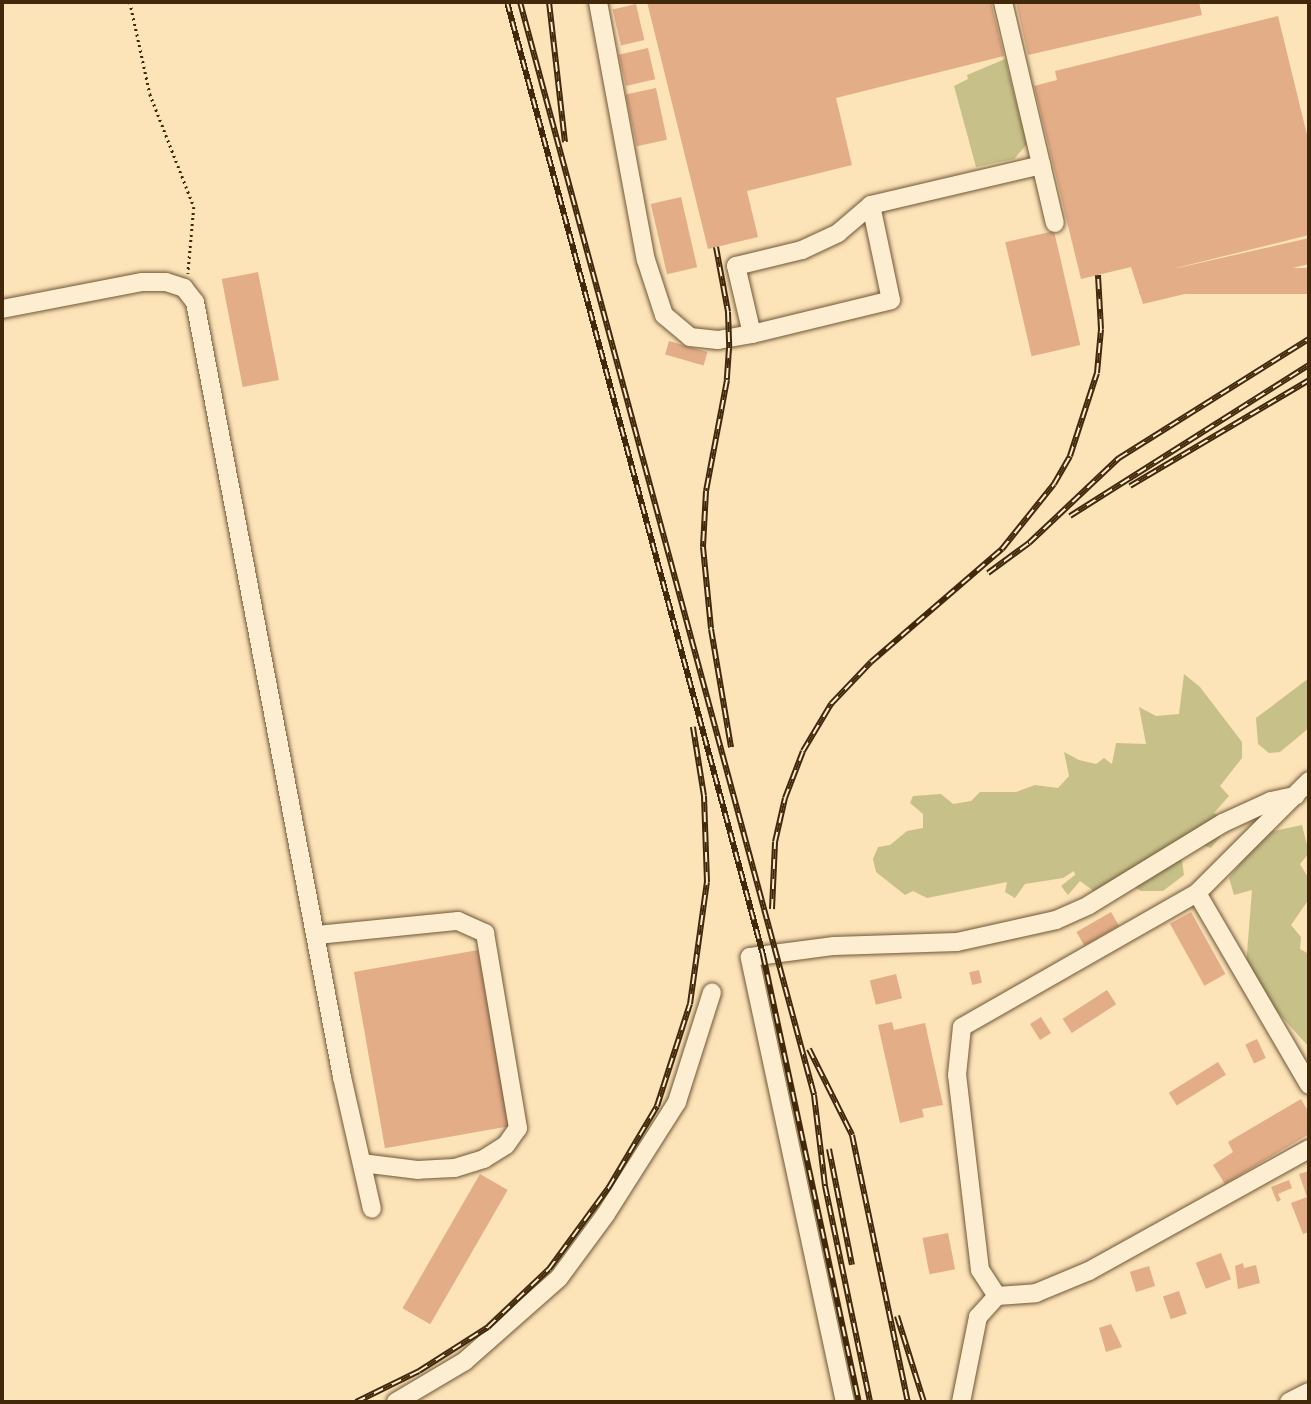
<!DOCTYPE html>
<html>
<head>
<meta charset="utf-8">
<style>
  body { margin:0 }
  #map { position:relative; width:1311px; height:1404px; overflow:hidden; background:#fce3b8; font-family:"Gentium Book Plus",serif }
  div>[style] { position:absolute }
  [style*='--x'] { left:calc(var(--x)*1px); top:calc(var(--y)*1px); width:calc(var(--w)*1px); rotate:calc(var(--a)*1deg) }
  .green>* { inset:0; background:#c7c189 }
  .building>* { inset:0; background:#e3ad88; transform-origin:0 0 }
  .path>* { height:2.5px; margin-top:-1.25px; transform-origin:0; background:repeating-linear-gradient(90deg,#41280a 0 2px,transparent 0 5.5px) }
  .roads { filter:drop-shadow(0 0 2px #705736) drop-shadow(0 0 2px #705736) }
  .minor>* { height:18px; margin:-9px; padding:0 9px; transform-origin:9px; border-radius:9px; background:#fdedd1 }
  .rail>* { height:6px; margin-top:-3px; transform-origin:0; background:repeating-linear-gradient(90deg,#fdedd1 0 10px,#41280a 0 20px); box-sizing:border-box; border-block:2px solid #41280a }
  span { translate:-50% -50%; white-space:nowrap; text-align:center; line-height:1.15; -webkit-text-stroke:6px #fdedd1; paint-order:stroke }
  .frame { position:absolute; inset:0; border:4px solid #41280a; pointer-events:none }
</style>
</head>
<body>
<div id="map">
  <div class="green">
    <i style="clip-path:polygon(1005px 59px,1027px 144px,1014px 159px,976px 167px,954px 86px,968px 79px,967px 75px)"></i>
    <i style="clip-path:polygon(1184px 674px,1200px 687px,1242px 742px,1242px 758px,1220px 786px,1229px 796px,1214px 813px,1222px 818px,1220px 837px,1211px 848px,1197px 843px,1165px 853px,1182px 861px,1184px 875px,1163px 891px,1141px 891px,1123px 881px,1098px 894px,1080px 881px,1068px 895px,1061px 886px,1075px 875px,1074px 871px,1063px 878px,1025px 884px,1015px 898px,1005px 892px,1007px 882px,927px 898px,913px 891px,905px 895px,876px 872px,873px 859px,878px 847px,890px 845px,907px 831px,923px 828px,923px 814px,910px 803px,913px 796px,941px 794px,953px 804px,971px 801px,980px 792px,1016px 792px,1035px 785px,1058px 788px,1069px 776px,1064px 752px,1079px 760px,1096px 764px,1104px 758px,1112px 764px,1116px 743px,1146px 744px,1139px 707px,1156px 716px,1179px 714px)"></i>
    <i style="clip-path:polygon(1309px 678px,1309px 728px,1280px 752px,1269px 753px,1258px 744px,1256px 718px)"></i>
    <i style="clip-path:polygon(1302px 825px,1309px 853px,1300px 864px,1309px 879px,1309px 899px,1291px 925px,1301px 937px,1300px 949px,1309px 954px,1309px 1047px,1261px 994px,1246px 966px,1252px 890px,1234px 895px,1229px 878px,1264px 833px)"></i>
  </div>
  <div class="building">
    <i style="clip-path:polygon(647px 2px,991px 2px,1004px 56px,836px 98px,852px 165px,747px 191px,758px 237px,708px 249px)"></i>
    <i style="clip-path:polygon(1016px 2px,1199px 2px,1202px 15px,1028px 55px)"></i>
    <i style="left:636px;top:4px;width:37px;height:24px;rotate:77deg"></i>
    <i style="clip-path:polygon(1278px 16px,1309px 143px,1309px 235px,1160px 272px,1309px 238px,1309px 264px,1143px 304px,1131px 267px,1081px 279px,1034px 86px,1057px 80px,1055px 71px)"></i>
    <i style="left:648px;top:48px;width:32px;height:30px;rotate:77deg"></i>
    <i style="left:656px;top:88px;width:53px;height:31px;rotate:78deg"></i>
    <i style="left:681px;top:197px;width:72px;height:31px;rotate:77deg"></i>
    <i style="left:1054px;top:231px;width:117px;height:50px;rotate:77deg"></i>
    <i style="left:1309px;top:268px;width:26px;height:170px;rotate:90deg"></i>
    <i style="left:258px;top:272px;width:110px;height:37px;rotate:79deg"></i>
    <i style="left:669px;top:341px;width:40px;height:14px;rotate:16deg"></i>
    <i style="left:1111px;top:912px;width:16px;height:40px;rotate:60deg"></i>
    <i style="left:1191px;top:912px;width:71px;height:24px;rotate:61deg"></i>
    <i style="left:478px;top:950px;width:179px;height:126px;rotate:80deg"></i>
    <i style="left:979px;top:970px;width:13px;height:10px;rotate:77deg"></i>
    <i style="left:896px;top:974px;width:25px;height:27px;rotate:76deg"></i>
    <i style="left:1107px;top:990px;width:17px;height:53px;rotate:57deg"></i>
    <i style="left:1041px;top:1017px;width:19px;height:13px;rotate:58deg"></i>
    <i style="clip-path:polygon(892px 1022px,894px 1030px,925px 1023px,943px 1105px,922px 1109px,924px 1117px,900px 1123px,878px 1025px)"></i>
    <i style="left:1257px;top:1039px;width:21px;height:13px;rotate:65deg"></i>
    <i style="left:1218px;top:1062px;width:15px;height:58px;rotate:58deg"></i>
    <i style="clip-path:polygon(1301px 1099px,1309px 1113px,1309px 1134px,1225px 1184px,1213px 1165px,1233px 1152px,1228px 1142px)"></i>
    <i style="clip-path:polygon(1309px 1171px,1309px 1232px,1303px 1234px,1291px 1203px,1307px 1197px,1299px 1174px)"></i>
    <i style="left:480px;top:1174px;width:32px;height:155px;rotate:30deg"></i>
    <i style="clip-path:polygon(1289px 1180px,1292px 1188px,1278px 1194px,1281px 1200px,1277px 1202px,1271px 1187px)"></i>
    <i style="left:948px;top:1233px;width:37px;height:26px;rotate:79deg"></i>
    <i style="left:1221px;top:1253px;width:28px;height:27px;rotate:69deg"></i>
    <i style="clip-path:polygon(1243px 1263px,1244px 1268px,1256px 1265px,1260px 1283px,1238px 1289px,1235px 1266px)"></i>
    <i style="left:1149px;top:1266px;width:21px;height:20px;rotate:73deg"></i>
    <i style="left:1179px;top:1291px;width:24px;height:17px;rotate:71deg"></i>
    <i style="clip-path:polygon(1111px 1324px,1122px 1347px,1106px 1352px,1099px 1328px)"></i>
  </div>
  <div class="path">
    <i style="--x:130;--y:2;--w:94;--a:77.7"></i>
    <i style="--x:150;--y:94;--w:121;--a:68.7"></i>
    <i style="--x:194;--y:207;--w:67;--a:95.1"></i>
  </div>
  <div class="roads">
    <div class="minor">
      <i style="--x:598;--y:2;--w:262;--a:79.5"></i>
      <i style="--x:646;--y:260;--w:58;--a:71.9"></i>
      <i style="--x:664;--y:315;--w:34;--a:40"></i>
      <i style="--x:690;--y:337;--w:28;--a:6"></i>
      <i style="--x:718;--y:340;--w:35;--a:-10"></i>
      <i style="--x:752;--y:334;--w:70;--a:-103.2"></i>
      <i style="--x:736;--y:266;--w:68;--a:-13.6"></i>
      <i style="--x:802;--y:250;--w:40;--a:-25"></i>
      <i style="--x:838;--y:233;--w:43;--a:-40.3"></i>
      <i style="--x:871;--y:205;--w:175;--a:-13.2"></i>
      <i style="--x:1003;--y:2;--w:227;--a:76.8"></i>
      <i style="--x:2;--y:309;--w:143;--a:-10.9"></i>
      <i style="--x:142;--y:282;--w:24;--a:0"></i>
      <i style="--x:166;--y:282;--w:19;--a:18"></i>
      <i style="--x:184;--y:288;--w:18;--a:52"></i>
      <i style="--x:195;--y:302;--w:789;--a:79.26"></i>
      <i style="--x:342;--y:1077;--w:135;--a:77.2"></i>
      <i style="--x:752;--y:334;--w:143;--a:-13.7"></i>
      <i style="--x:891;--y:300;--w:97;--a:-101.9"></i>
      <i style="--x:1309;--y:781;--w:158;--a:135"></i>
      <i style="--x:1197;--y:893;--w:222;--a:59.7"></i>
      <i style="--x:317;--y:935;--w:142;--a:-5.7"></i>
      <i style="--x:458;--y:921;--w:30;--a:24"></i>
      <i style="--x:485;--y:933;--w:198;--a:80.4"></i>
      <i style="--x:518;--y:1128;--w:21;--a:125"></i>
      <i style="--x:506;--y:1145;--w:26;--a:148"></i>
      <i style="--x:484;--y:1159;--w:31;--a:163"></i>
      <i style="--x:454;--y:1168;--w:36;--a:177"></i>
      <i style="--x:418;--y:1170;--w:56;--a:-172.9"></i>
      <i style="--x:997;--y:1296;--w:31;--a:-123"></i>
      <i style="--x:980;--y:1270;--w:196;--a:-96.7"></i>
      <i style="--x:957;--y:1075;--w:48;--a:-84.1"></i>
      <i style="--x:962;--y:1027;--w:271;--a:-29.7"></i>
      <i style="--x:396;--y:1402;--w:80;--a:-30.7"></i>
      <i style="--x:465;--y:1361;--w:125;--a:-41.4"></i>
      <i style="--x:559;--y:1278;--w:79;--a:-53.7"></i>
      <i style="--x:606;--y:1214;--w:133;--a:-57.6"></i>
      <i style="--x:677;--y:1102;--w:115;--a:-72.3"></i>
      <i style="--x:845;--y:1402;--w:455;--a:-102.1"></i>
      <i style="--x:750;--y:957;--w:85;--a:-7.5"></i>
      <i style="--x:834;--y:946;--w:123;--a:-1.9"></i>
      <i style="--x:957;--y:942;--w:101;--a:-12.5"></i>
      <i style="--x:1056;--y:920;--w:36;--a:-24"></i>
      <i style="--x:1089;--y:905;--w:157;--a:-31.5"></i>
      <i style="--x:1223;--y:823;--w:53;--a:-24.6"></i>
      <i style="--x:1271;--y:801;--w:25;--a:-12"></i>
      <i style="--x:961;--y:1402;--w:87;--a:-78.7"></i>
      <i style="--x:978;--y:1317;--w:28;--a:-48"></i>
      <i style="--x:997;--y:1296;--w:39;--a:-4"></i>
      <i style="--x:1036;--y:1293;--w:57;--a:-22.5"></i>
      <i style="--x:1089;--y:1271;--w:252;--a:-29"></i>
      <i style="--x:1289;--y:1402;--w:22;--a:-27"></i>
    </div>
  </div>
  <div class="rail">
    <i style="--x:507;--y:2;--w:987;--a:74.96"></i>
    <i style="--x:763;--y:955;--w:457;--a:77.9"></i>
    <i style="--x:520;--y:2;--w:1132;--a:74.94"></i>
    <i style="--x:814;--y:1095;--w:92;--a:83.1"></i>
    <i style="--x:825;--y:1186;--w:221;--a:78.2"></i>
    <i style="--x:549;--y:2;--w:141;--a:83.5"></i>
    <i style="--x:716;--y:247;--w:66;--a:79.5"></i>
    <i style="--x:728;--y:312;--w:36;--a:88"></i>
    <i style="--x:729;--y:348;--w:32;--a:94"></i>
    <i style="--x:727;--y:380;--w:113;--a:100.7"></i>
    <i style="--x:706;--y:491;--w:56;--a:93.1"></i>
    <i style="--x:703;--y:547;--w:82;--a:84.4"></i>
    <i style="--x:711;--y:629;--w:120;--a:80.4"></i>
    <i style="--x:1130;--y:486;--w:208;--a:-30.6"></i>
    <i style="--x:1070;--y:516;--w:283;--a:-32.3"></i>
    <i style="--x:988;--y:573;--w:51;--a:-36.2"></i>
    <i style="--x:1029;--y:543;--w:124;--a:-43.4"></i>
    <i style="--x:1119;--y:458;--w:224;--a:-32.1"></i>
    <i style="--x:772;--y:909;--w:67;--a:-87.4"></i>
    <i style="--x:775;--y:842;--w:45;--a:-77.2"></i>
    <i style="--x:785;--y:798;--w:50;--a:-69"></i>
    <i style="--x:803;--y:751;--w:55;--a:-59.2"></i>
    <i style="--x:831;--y:704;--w:58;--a:-46.4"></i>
    <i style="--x:871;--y:662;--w:173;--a:-40.8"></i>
    <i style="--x:1002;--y:549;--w:83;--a:-51.3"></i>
    <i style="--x:1054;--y:484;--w:32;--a:-60"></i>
    <i style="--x:1070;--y:456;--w:87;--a:-72"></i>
    <i style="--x:1097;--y:373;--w:44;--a:-84.8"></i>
    <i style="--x:1101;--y:329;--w:54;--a:-93.2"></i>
    <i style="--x:809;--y:1049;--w:96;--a:63.4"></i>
    <i style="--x:852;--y:1135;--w:273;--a:78.2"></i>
    <i style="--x:829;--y:1149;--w:118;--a:78.8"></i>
    <i style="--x:897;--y:1316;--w:90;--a:72.6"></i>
    <i style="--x:356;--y:1402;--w:70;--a:-26.2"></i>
    <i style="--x:419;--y:1371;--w:82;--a:-32.5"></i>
    <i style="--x:488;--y:1327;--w:84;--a:-43.6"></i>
    <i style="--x:549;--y:1269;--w:102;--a:-53.8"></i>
    <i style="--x:609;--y:1187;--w:94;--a:-59.3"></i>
    <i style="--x:657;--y:1106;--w:107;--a:-72.1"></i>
    <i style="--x:690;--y:1004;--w:123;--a:-82.1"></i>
    <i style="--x:707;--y:882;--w:86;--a:-92"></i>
    <i style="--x:704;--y:796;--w:70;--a:-99.1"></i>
  </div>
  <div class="frame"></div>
</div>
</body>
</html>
